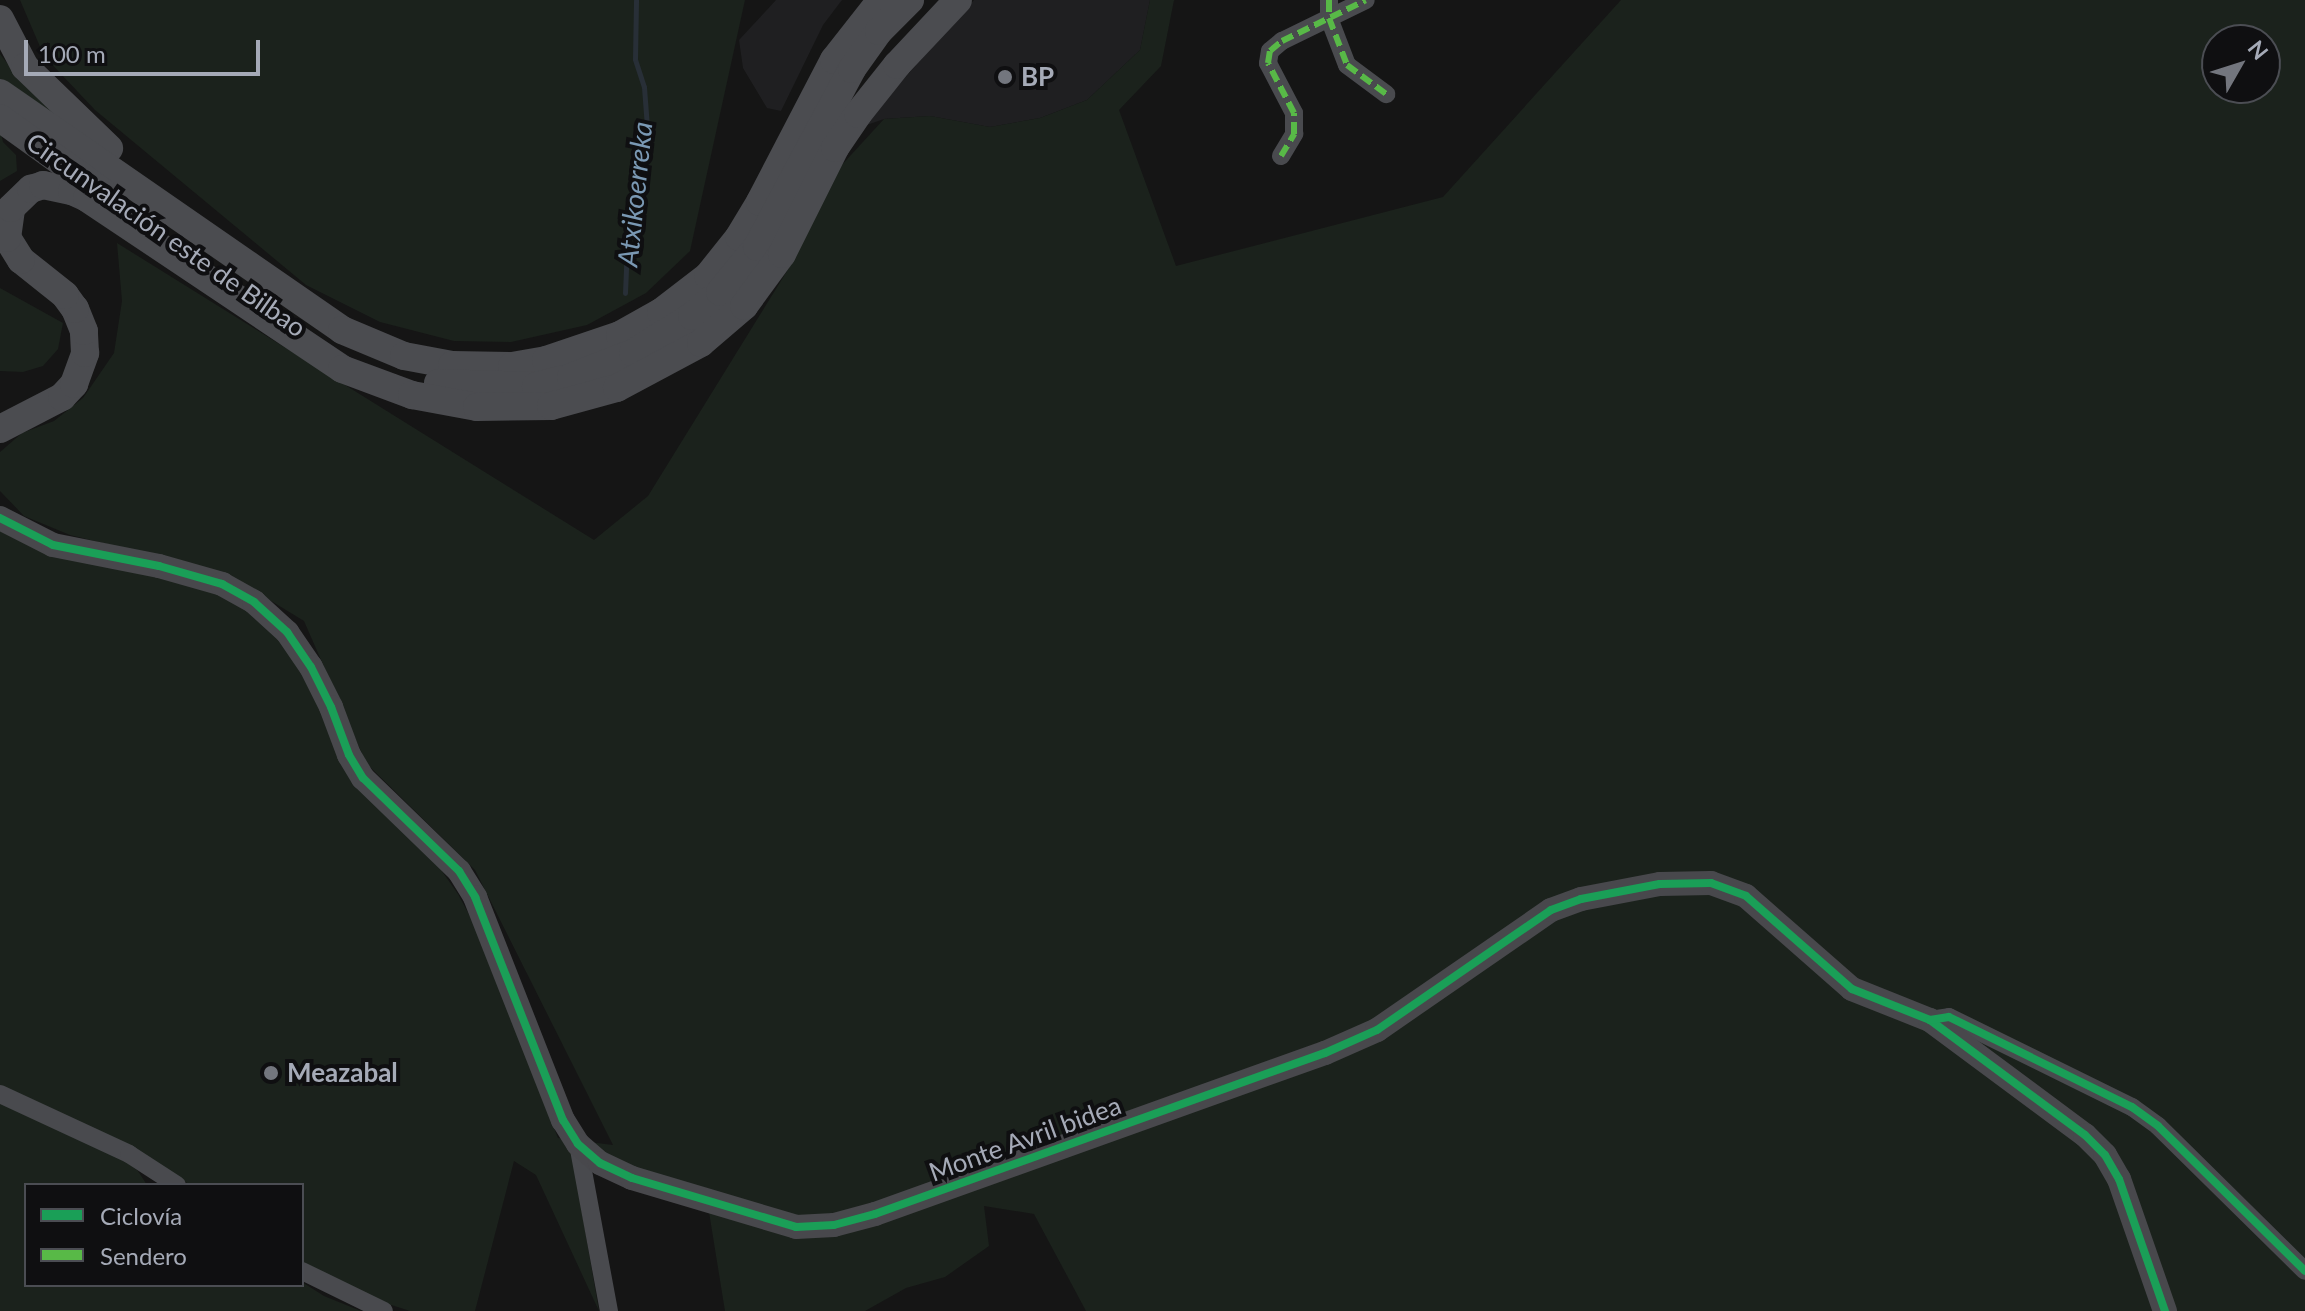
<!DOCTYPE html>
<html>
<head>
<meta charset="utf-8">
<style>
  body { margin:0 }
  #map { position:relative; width:2305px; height:1311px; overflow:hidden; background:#151515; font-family:Lato,sans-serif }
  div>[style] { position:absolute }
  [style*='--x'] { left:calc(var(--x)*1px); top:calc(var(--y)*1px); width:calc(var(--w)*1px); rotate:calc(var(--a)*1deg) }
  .built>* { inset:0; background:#1f1f21 }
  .green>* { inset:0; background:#1b221c }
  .stream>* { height:5px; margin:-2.5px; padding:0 2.5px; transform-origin:2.5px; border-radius:2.5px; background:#282f37 }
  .street>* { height:18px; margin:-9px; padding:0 9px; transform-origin:9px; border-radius:9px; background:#494a4e }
  .secondary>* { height:24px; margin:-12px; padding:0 12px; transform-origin:12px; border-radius:12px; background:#48484c }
  .primary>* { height:28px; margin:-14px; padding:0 14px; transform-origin:14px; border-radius:14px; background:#4b4c50 }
  .quiet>* { height:6px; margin-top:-3px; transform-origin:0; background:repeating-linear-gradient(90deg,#58b947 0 12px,transparent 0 18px) }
  .cycleway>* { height:8px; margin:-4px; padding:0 4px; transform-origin:4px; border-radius:4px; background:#1a9f57 }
  .dots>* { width:22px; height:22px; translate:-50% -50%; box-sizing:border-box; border:4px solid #0f0f11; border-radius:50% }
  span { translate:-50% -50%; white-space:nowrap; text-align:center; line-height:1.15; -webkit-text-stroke:8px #0f0f11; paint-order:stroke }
  .poi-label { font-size:26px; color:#a5aab7; font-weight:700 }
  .left { translate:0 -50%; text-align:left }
  .street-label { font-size:26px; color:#a5aab7 }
  .water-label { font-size:28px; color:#7a98b3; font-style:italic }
  .legend { position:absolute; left:24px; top:1183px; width:280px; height:104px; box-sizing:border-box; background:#0f0f11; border:2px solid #4b4d53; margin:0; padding:10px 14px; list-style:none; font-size:24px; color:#a5aab7 }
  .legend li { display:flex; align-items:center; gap:16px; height:40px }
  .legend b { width:40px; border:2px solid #4b4d53 }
  .north { position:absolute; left:2201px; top:24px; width:80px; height:80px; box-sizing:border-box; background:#0f0f11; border:2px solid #4b4d53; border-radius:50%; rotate:51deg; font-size:22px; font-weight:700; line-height:32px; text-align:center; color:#a5aab7 }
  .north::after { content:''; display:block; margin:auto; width:28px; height:36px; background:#73767e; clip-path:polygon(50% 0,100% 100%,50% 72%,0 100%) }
  .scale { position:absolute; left:24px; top:40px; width:236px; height:36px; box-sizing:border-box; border:4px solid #a5aab7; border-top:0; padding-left:10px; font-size:24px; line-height:28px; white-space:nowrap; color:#a5aab7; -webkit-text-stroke:6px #0f0f11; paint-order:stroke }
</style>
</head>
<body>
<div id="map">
  <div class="built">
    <i style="clip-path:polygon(776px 0,842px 0,823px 25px,781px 111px,767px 108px,743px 68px,739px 40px)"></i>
    <i style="clip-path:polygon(974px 0,1150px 0,1140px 50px,1087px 100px,1040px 118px,990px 127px,930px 116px,884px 119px,861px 127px)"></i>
  </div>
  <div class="green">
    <i style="clip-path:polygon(20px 0,745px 0,690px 251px,646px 293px,587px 325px,511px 342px,454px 341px,380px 322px,306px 285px,95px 110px,44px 56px)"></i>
    <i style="clip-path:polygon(evenodd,1150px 0,1174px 0,1161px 66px,1119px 110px,1176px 266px,1443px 197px,1621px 0,2305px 0,2305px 1311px,1086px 1311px,1034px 1214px,984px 1206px,989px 1246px,945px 1277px,906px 1288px,865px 1311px,725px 1311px,709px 1212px,572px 1154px,599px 1311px,536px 1175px,514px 1161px,475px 1311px,410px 1311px,379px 1301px,302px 1262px,302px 1185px,190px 1185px,166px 1169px,0 1087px,0 525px,232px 595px,283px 640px,322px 701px,458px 894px,473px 922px,558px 1138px,613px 1145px,475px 870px,366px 763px,304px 621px,225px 573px,70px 535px,24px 516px,0 491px,0 452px,22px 433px,54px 421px,83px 398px,114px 353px,122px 301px,117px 243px,594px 540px,648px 496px,792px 263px,839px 168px,884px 119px,930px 116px,990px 127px,1040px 118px,1087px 100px,1140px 50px,1150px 0,2217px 40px,2265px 40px,2265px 88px,2217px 88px,2217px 40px)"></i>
    <i style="clip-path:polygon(0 54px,25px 86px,62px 121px,0 80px)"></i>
    <i style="clip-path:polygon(0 130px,3px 142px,16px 155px,17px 171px,0 181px)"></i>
    <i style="clip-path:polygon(0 288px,63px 323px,58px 349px,43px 366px,23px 372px,0 371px)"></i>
    <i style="clip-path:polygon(0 1101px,120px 1157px,138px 1171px,147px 1185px,26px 1185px,26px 1285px,302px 1285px,302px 1282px,324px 1296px,361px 1311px,0 1311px)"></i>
  </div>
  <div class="stream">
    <i style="--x:625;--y:293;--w:48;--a:-87.6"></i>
    <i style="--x:627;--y:245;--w:120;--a:-80.4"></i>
    <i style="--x:647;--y:127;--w:40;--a:-94.3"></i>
    <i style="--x:644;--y:87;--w:29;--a:-108"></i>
    <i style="--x:635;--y:59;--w:59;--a:-89"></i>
  </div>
  <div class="street">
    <i style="--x:1329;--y:0;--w:18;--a:90"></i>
    <i style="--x:1329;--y:18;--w:50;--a:69"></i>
    <i style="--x:1347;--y:65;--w:49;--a:36.6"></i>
    <i style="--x:1281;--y:156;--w:26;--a:-59"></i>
    <i style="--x:1294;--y:134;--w:21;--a:-90"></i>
    <i style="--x:1294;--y:113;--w:56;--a:-117.5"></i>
    <i style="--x:1268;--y:63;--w:12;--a:-81"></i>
    <i style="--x:1270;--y:51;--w:16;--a:-40"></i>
    <i style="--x:1282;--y:41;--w:93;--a:-26"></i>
    <i style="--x:1930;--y:1020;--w:19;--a:-9"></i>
    <i style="--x:1949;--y:1017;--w:204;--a:26.2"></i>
    <i style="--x:2132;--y:1107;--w:32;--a:36"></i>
    <i style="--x:2158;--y:1126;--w:206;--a:44.6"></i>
    <i style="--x:0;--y:1094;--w:142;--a:24.9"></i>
    <i style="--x:129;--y:1154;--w:57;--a:32.9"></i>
    <i style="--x:578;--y:1144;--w:170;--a:79.5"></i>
    <i style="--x:302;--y:1271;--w:91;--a:26"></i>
  </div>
  <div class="secondary">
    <i style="--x:0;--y:518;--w:59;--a:27"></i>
    <i style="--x:53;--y:545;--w:108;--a:11.2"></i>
    <i style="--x:159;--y:566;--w:66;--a:15.9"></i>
    <i style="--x:222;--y:584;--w:37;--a:29"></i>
    <i style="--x:254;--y:602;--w:45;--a:42.3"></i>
    <i style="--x:287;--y:632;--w:42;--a:55.6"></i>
    <i style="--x:311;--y:667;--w:45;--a:63.4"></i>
    <i style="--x:331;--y:707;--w:51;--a:69.4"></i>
    <i style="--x:349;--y:755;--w:27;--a:59"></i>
    <i style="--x:363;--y:778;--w:134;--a:44.1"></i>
    <i style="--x:459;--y:871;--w:31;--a:58"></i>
    <i style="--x:475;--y:897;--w:240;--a:68.5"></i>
    <i style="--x:563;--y:1120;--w:28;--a:58"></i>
    <i style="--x:578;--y:1144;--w:29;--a:41"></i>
    <i style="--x:600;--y:1163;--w:35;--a:25"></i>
    <i style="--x:632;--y:1178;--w:171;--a:16.6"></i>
    <i style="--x:796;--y:1227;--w:38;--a:-3"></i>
    <i style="--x:834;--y:1225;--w:42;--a:-15"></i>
    <i style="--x:875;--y:1214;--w:478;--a:-19.7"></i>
    <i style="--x:1325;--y:1053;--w:57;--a:-23.9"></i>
    <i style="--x:1377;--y:1030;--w:211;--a:-34.6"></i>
    <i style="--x:1551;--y:910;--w:32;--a:-20"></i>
    <i style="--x:1581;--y:899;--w:80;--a:-10.8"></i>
    <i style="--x:1660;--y:884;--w:51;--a:-1.1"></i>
    <i style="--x:1711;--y:883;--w:37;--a:20"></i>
    <i style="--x:1746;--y:896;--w:141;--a:41.3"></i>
    <i style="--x:1852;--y:989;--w:84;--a:21.7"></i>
    <i style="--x:1930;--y:1020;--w:193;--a:36.6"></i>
    <i style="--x:2085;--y:1135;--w:28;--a:45"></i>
    <i style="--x:2105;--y:1155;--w:28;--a:60"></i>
    <i style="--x:2119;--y:1179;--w:140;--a:70.8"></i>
  </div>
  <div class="primary">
    <i style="--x:0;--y:19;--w:54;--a:62.5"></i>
    <i style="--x:25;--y:67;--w:117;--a:44"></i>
    <i style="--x:0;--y:93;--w:416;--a:34.7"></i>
    <i style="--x:342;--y:330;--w:67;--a:22.8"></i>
    <i style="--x:404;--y:356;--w:49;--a:10.6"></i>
    <i style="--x:452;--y:365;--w:60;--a:1"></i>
    <i style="--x:512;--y:366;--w:35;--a:-10"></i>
    <i style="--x:546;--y:360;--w:78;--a:-18.7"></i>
    <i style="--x:620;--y:335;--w:47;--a:-29.3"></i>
    <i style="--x:661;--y:312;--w:59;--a:-37.5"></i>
    <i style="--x:708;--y:276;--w:50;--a:-51.5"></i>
    <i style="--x:739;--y:237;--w:41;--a:-59"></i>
    <i style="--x:760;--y:202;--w:160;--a:-62.5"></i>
    <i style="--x:834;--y:60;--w:76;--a:-51.9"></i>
    <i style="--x:0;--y:118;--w:127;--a:35.7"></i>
    <i style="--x:438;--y:383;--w:98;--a:1.8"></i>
    <i style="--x:536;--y:386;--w:36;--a:-14"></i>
    <i style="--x:571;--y:377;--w:66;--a:-21.2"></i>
    <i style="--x:633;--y:353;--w:70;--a:-32.1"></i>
    <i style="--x:692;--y:316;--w:37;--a:-41"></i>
    <i style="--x:720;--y:292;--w:58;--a:-50.6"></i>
    <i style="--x:757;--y:247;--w:202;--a:-61.9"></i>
    <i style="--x:852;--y:69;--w:47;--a:-54.6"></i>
    <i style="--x:879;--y:31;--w:44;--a:-45"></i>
    <i style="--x:0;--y:429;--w:70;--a:-27.3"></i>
    <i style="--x:62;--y:397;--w:18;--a:-47"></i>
    <i style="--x:74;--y:384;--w:33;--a:-70"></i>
    <i style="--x:85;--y:353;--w:22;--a:-93"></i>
    <i style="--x:84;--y:331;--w:24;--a:-112"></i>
    <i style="--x:75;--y:309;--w:17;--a:-126"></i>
    <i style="--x:65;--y:295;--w:56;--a:-141.5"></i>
    <i style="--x:21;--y:260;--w:26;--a:-122"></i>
    <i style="--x:7;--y:238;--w:30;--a:-82"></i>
    <i style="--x:11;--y:208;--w:28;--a:-44"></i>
    <i style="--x:31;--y:189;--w:13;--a:-18"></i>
    <i style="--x:43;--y:185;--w:30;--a:12"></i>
    <i style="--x:72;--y:191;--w:17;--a:25"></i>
    <i style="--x:87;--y:198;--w:307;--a:33.8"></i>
    <i style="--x:342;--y:369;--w:75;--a:20.4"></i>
    <i style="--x:412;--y:395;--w:66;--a:10.5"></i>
    <i style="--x:477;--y:407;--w:74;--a:-0.8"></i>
    <i style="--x:551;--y:406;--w:68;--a:-15.3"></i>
    <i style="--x:617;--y:388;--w:95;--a:-28.2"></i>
    <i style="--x:701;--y:343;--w:57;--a:-40.7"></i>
    <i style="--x:744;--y:306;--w:64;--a:-53.8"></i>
    <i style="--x:782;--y:254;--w:119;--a:-63.4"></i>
    <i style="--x:835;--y:148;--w:41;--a:-55.9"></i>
    <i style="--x:858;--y:114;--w:63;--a:-51.5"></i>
    <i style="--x:897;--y:65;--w:89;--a:-46.8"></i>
  </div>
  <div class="quiet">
    <i style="--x:1329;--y:0;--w:18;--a:90"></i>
    <i style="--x:1329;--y:18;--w:50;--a:69"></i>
    <i style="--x:1347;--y:65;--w:49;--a:36.6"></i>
    <i style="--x:1281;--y:156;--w:26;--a:-59"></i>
    <i style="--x:1294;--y:134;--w:21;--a:-90"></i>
    <i style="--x:1294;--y:113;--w:56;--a:-117.5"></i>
    <i style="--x:1268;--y:63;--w:12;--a:-81"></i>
    <i style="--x:1270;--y:51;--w:16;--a:-40"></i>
    <i style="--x:1282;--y:41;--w:93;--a:-26"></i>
  </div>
  <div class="cycleway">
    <i style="--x:0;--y:518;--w:59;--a:27"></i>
    <i style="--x:53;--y:545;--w:108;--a:11.2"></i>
    <i style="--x:159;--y:566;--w:66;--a:15.9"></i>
    <i style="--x:222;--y:584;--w:37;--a:29"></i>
    <i style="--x:254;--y:602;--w:45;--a:42.3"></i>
    <i style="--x:287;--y:632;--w:42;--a:55.6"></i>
    <i style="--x:311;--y:667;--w:45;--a:63.4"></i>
    <i style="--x:331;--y:707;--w:51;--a:69.4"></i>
    <i style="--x:349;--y:755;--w:27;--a:59"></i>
    <i style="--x:363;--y:778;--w:134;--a:44.1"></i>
    <i style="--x:459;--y:871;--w:31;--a:58"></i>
    <i style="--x:475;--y:897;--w:240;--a:68.5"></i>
    <i style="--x:563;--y:1120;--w:28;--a:58"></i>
    <i style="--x:578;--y:1144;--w:29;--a:41"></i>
    <i style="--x:600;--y:1163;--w:35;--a:25"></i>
    <i style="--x:632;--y:1178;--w:171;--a:16.6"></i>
    <i style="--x:796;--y:1227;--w:38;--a:-3"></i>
    <i style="--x:834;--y:1225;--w:42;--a:-15"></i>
    <i style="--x:875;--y:1214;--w:478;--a:-19.7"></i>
    <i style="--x:1325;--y:1053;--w:57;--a:-23.9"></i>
    <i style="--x:1377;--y:1030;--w:211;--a:-34.6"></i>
    <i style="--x:1551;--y:910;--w:32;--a:-20"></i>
    <i style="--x:1581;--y:899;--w:80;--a:-10.8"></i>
    <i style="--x:1660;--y:884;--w:51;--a:-1.1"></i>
    <i style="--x:1711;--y:883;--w:37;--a:20"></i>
    <i style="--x:1746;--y:896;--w:141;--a:41.3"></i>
    <i style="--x:1852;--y:989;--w:84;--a:21.7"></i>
    <i style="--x:1930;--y:1020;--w:193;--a:36.6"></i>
    <i style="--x:2085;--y:1135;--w:28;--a:45"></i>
    <i style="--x:2105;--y:1155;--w:28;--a:60"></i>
    <i style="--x:2119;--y:1179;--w:140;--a:70.8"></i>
    <i style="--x:1930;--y:1020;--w:19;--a:-9"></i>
    <i style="--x:1949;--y:1017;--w:204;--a:26.2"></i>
    <i style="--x:2132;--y:1107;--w:32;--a:36"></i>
    <i style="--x:2158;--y:1126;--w:206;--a:44.6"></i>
  </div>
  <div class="dots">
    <i style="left:1005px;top:77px;background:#73767e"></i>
    <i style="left:271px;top:1073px;background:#73767e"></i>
  </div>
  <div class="poi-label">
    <span class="left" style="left:1021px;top:77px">BP</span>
    <span class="left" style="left:287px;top:1073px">Meazabal</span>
  </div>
  <div class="street-label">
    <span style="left:166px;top:235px;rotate:35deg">Circunvalación este de Bilbao</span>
    <span style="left:1025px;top:1139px;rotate:-20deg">Monte Avril bidea</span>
  </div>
  <div class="water-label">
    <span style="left:634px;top:194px;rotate:-84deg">Atxikoerreka</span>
  </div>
  <ul class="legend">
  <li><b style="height:10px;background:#1a9f57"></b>Ciclovía</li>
  <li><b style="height:10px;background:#58b947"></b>Sendero</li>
  </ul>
  <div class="north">N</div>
  <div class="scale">100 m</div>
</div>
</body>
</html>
